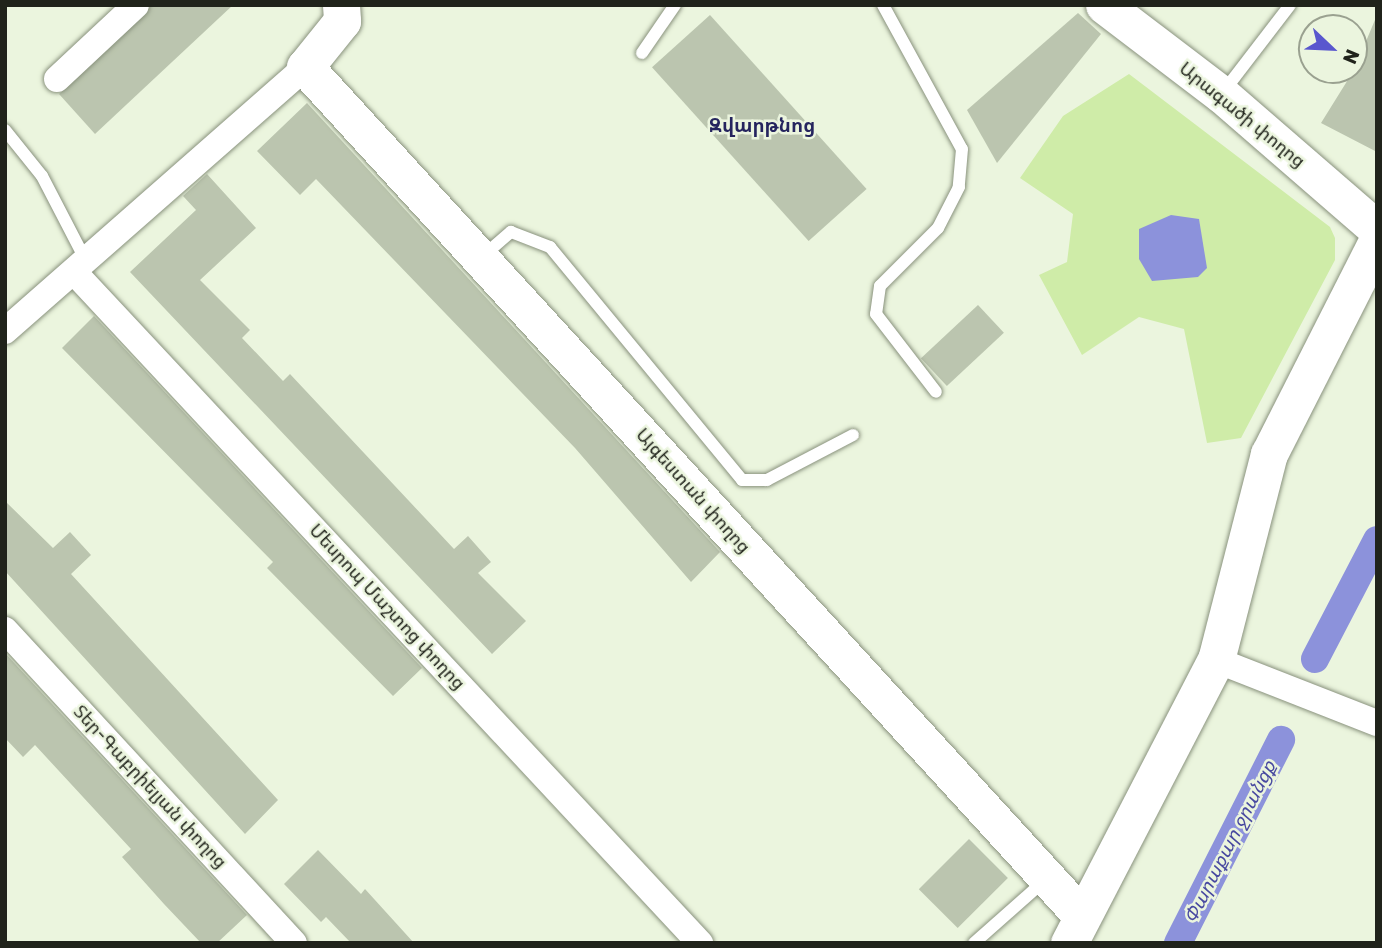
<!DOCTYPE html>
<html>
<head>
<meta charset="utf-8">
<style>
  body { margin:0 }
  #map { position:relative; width:1382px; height:948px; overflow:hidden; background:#ebf5de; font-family:Rubik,"Noto Sans Armenian",sans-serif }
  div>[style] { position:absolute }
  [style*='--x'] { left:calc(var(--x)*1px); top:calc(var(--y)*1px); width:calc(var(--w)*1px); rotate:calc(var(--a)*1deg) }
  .green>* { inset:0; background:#cfeca8 }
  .water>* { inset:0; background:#8c92db }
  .canal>* { height:28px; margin:-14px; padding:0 14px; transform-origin:14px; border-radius:14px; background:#8c92db }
  .building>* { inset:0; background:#bbc5af; transform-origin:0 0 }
  .roads { filter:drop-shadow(0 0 2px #89927d) drop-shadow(0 0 2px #89927d) }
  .lane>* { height:12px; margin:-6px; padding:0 6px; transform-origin:6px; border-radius:6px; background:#fff }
  .street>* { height:26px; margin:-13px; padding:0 13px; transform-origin:13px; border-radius:13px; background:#fff }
  .secondary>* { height:37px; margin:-18.5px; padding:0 18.5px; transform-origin:18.5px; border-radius:18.5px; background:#fff }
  span { translate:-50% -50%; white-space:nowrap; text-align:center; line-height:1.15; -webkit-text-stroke:5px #ebf5de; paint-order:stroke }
  .street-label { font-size:18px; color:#20231b }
  .neighbourhood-label { font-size:19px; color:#25245e; font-weight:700 }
  .water-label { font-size:19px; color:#4849a0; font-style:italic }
  .frame { position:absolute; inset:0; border:7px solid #20231b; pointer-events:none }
  .north { position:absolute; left:1298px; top:14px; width:70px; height:70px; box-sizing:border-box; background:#ebf5de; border:2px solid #9aa190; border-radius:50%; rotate:113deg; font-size:19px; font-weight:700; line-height:28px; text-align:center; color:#20231b }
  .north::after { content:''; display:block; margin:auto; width:24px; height:32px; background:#5957ce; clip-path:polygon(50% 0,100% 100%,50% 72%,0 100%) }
</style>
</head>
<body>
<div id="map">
  <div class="green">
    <i style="clip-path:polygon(1129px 74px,1330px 227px,1335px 238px,1335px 260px,1241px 438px,1207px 443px,1184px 329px,1139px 317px,1082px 355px,1039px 275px,1067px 262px,1073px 214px,1020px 178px,1063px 116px)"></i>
  </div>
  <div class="water">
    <i style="clip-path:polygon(1171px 215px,1199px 219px,1207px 268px,1198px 277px,1152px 281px,1139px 259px,1139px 229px)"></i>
  </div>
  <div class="canal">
    <i style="--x:1315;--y:659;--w:134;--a:-62.5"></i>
    <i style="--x:1178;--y:943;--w:228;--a:-63.1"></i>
  </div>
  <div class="building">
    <i style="clip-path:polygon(152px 5px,233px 5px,95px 134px,59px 94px)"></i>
    <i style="clip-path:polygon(1078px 13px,1101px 34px,997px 163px,967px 110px)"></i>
    <i style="left:710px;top:15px;width:234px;height:78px;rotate:48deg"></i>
    <i style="clip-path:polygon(1377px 15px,1377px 152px,1321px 123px,1354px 70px)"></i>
    <i style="clip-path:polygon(307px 103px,720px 552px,691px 582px,575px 448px,316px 179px,300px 195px,257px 151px)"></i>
    <i style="clip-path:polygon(207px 174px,256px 228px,200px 280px,250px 330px,242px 338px,283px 381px,290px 374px,454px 549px,468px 536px,491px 562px,478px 573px,526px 621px,492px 654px,130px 272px,196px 210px,183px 196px)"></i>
    <i style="left:978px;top:305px;width:38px;height:78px;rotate:47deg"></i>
    <i style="clip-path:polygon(94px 316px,422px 668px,393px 696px,267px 568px,273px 562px,62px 348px)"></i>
    <i style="clip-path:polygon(5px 501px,53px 548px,70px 532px,91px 555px,71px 574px,278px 800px,245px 834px,5px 571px)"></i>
    <i style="clip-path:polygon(5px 653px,247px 915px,217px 943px,201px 943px,164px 904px,122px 857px,131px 849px,35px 745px,23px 757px,5px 738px)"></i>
    <i style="left:969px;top:839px;width:55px;height:71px;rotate:45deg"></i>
    <i style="clip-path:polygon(318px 850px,361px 894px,365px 889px,414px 943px,351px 943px,326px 917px,321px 922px,284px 884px)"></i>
  </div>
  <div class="roads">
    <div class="lane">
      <i style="--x:883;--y:5;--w:164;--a:61.3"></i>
      <i style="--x:962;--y:149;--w:38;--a:95"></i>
      <i style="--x:959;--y:187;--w:46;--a:117.1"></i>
      <i style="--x:938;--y:228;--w:82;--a:135"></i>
      <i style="--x:880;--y:286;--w:28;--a:98"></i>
      <i style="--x:876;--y:314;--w:98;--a:52.4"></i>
      <i style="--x:642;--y:53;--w:58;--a:-55.5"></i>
      <i style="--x:1224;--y:91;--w:108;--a:-52.5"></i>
      <i style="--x:5;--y:130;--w:59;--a:51.2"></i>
      <i style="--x:42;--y:176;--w:91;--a:62.6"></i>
      <i style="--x:483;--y:256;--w:37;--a:-41"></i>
      <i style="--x:511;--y:232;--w:42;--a:21"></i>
      <i style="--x:550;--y:247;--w:302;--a:50.5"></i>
      <i style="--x:742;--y:480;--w:25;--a:0"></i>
      <i style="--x:767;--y:480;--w:97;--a:-27.6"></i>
      <i style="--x:974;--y:943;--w:94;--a:-41.5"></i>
    </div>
    <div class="street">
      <i style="--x:57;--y:79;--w:108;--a:-43.1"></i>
      <i style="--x:74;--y:272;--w:918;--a:46.99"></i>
      <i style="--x:5;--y:331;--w:400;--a:-41.3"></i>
      <i style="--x:5;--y:630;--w:426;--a:47.3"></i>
      <i style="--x:1216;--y:660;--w:173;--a:21.4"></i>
    </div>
    <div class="secondary">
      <i style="--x:341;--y:5;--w:16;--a:86"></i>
      <i style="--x:342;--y:21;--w:59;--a:128.8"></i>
      <i style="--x:305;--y:67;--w:1149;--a:47.54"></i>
      <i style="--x:1104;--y:5;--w:147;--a:37.3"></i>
      <i style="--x:1221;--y:94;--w:206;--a:40.9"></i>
      <i style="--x:1069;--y:943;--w:319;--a:-62.6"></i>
      <i style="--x:1216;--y:660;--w:213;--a:-75.6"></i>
      <i style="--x:1269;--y:454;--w:239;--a:-63.1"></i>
    </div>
  </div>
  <div class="street-label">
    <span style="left:1242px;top:115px;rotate:39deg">Արագածի փողոց</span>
    <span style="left:693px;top:491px;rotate:48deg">Այգեստան փողոց</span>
    <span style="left:387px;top:607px;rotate:47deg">Մեսրոպ Մաշտոց փողոց</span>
    <span style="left:150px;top:787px;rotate:47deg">Տեր-Գաբրիելյան փողոց</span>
  </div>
  <div class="neighbourhood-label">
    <span style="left:762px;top:126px">Զվարթնոց</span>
  </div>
  <div class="water-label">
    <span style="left:1230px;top:842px;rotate:-63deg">Փարաքար ջրանցք</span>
  </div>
  <div class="frame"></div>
  <div class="north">N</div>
</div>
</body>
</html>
